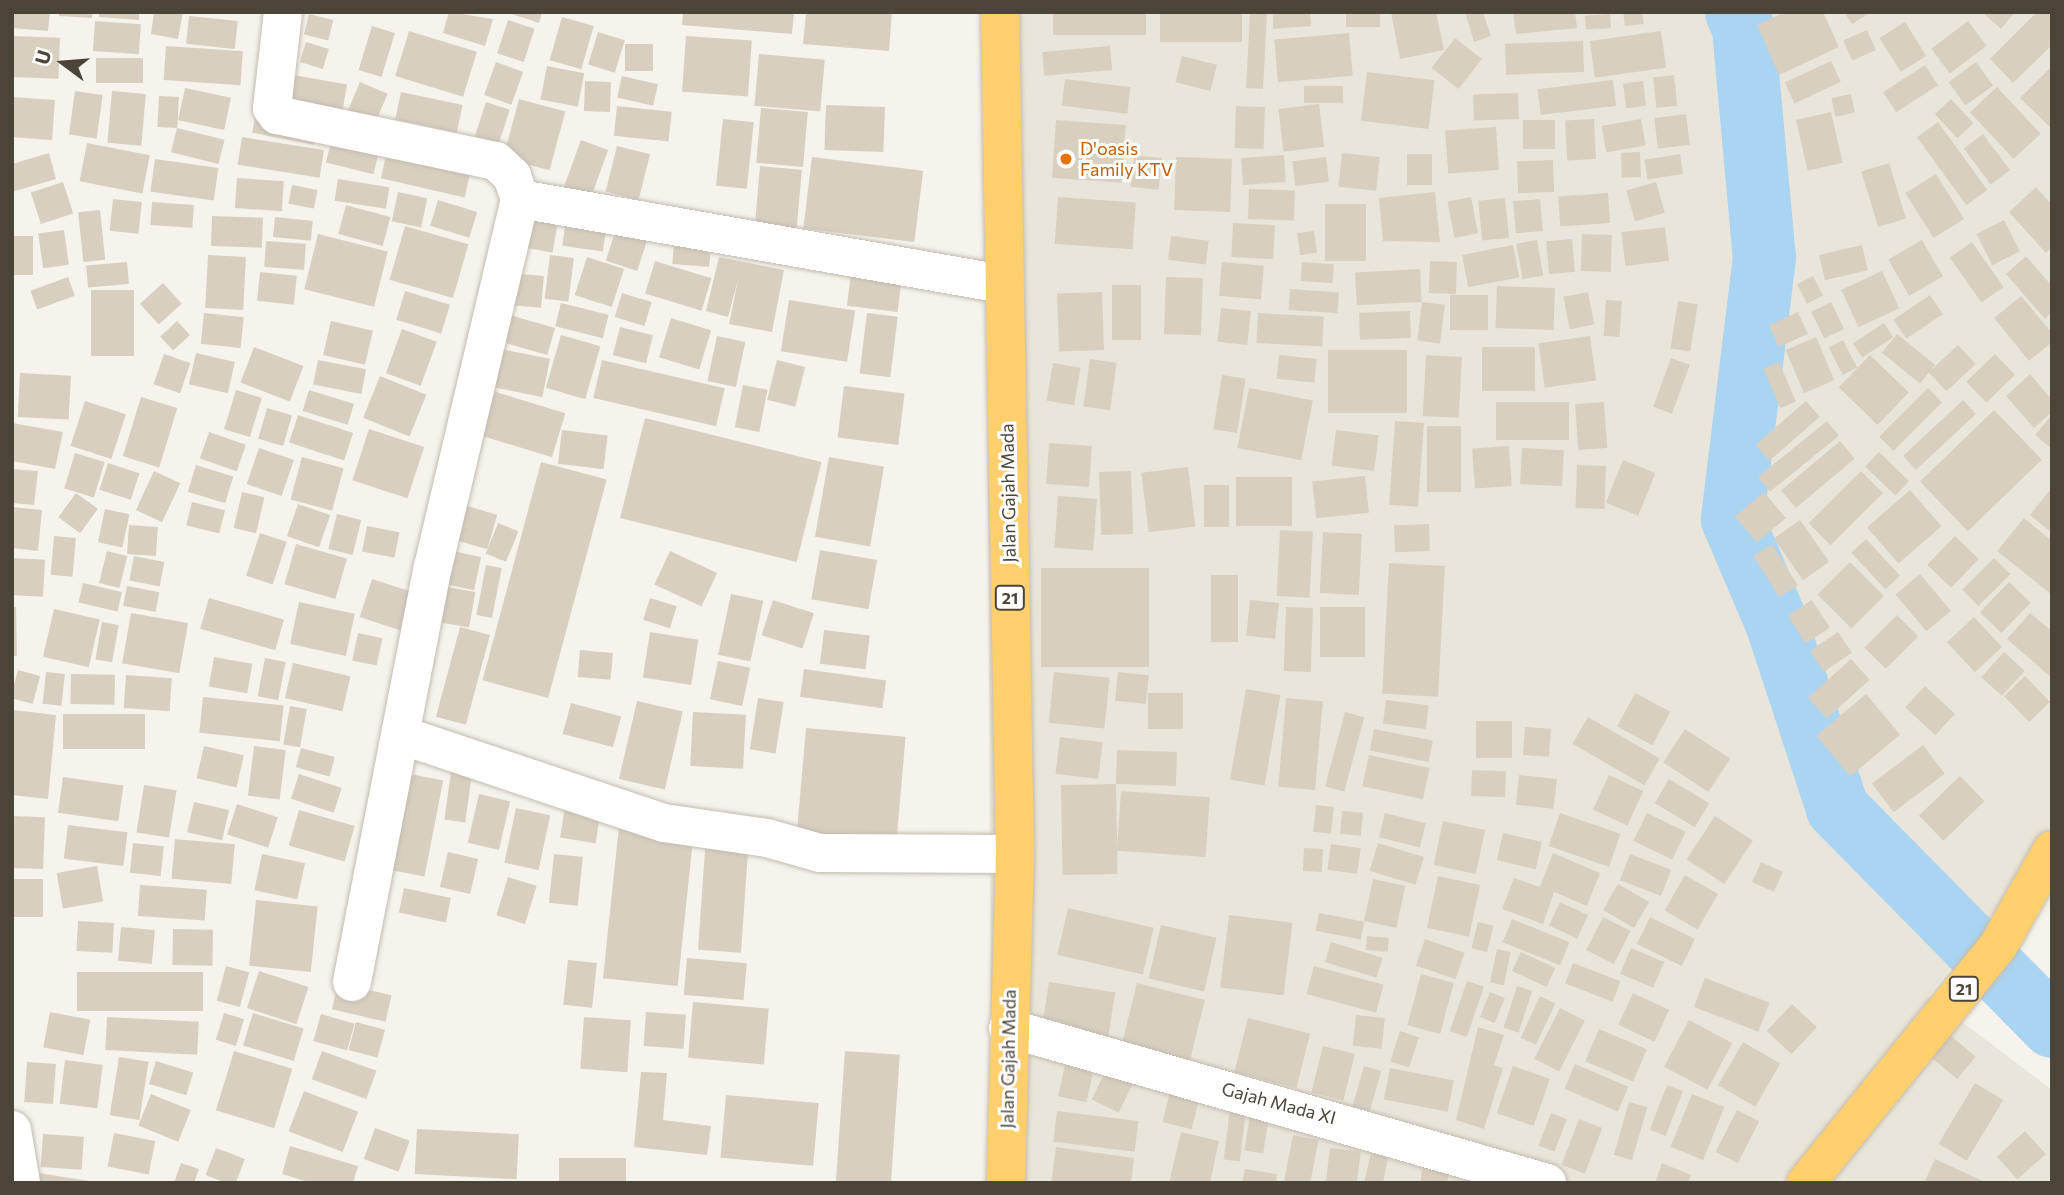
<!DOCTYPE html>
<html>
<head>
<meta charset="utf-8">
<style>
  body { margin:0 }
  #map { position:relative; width:2064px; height:1195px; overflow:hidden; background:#f6f3ec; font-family:Commissioner,sans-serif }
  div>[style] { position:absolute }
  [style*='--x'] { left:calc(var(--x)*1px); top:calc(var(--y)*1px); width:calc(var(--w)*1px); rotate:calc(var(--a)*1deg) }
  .residential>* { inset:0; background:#eae5da }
  .river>* { height:63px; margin:-31.5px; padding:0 31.5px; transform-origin:31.5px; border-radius:31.5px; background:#a9d4f2 }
  .building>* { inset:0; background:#d8cfc1; transform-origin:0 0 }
  .roads { filter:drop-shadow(0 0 2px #c2bbae) drop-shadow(0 0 2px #c2bbae) }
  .minor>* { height:38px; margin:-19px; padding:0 19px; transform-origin:19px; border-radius:19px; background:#fff }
  .highway>* { height:38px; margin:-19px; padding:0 19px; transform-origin:19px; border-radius:19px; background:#ffcf6e }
  .dots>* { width:19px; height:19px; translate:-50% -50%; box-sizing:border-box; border:4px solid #fff; border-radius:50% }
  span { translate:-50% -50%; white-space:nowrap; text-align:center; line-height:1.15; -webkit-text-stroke:6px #fff; paint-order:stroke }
  .shield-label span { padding:2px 5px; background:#fff; border:2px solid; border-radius:5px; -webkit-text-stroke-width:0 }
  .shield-label { font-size:16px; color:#4b4439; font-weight:700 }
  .food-label { font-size:18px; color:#c56008 }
  .left { translate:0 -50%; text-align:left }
  .street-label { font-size:18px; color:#4b4439 }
  .frame { position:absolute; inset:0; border:14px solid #4b4439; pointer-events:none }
  .north { position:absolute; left:28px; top:28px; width:70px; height:70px; -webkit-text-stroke:5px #fff; paint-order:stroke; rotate:286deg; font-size:19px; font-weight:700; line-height:28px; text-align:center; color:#4b4439 }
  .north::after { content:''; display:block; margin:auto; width:24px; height:32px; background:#4b4439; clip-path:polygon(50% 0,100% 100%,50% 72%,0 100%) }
</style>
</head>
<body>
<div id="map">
  <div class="residential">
    <i style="clip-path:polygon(985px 12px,2052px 12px,2052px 828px,2025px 874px,1928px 996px,2052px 1090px,2052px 1183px,992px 1183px)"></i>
  </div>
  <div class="river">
    <i style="--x:1736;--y:12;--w:17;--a:66"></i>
    <i style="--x:1743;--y:28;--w:230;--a:84.8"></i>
    <i style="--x:1764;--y:257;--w:264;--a:97"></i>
    <i style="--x:1732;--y:519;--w:112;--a:66.9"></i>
    <i style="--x:1776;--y:622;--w:196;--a:71.8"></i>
    <i style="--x:1837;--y:808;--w:306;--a:45.4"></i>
  </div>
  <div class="building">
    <i style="clip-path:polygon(12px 12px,50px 12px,48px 31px,12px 28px)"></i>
    <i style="clip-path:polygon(59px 12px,93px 12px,92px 18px,59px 16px)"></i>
    <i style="clip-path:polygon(99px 12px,139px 12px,139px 20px,99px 17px)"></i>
    <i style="clip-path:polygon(154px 12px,183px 12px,178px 39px,151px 34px)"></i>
    <i style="clip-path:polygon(449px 12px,493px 19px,485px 46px,443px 33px)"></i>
    <i style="clip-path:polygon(506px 12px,542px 12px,539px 23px)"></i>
    <i style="clip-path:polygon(683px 12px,794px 12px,792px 34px,682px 25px)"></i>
    <i style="clip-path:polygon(806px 12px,892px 12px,889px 51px,803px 44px)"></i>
    <i style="left:1053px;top:12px;width:93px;height:23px"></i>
    <i style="left:1160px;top:12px;width:82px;height:30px"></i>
    <i style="clip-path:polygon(1273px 12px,1310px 12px,1311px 26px,1273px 29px)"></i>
    <i style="left:1346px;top:12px;width:34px;height:15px"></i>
    <i style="clip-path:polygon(1391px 12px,1436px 12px,1444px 50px,1400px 59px)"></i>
    <i style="clip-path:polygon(1465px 12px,1483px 12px,1491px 36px,1474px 42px)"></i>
    <i style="clip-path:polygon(1513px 12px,1575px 12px,1577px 28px,1516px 34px)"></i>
    <i style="clip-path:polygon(1623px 12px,1642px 12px,1644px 24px,1625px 26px)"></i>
    <i style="clip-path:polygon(1785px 12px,1823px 12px,1839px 47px,1779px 75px,1757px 25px)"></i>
    <i style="clip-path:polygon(1844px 12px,1871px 12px,1852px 24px)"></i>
    <i style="clip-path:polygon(1982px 12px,2015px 12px,2001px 29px)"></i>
    <i style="clip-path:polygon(2037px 12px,2052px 12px,2052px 45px,2013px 83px,1990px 59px)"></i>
    <i style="left:1250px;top:13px;width:17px;height:75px;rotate:3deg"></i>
    <i style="left:309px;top:14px;width:25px;height:21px;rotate:14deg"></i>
    <i style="left:1610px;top:14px;width:14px;height:25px;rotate:86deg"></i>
    <i style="left:189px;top:16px;width:49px;height:28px;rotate:6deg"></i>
    <i style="left:562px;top:17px;width:33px;height:45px;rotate:16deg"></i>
    <i style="left:508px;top:20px;width:28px;height:35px;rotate:18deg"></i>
    <i style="left:95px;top:21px;width:46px;height:30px;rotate:4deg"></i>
    <i style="left:1968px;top:21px;width:31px;height:46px;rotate:53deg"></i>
    <i style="left:1905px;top:22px;width:40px;height:30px;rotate:58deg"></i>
    <i style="left:372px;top:26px;width:24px;height:46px;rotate:17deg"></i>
    <i style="left:1867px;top:30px;width:22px;height:26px;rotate:66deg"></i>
    <i style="left:409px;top:31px;width:71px;height:47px;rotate:17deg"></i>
    <i style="left:1661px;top:31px;width:37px;height:72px;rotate:82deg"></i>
    <i style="left:598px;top:32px;width:28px;height:34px;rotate:17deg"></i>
    <i style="left:1349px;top:33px;width:43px;height:75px;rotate:85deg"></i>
    <i style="left:12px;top:36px;width:48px;height:41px;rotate:2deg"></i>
    <i style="left:686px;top:36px;width:66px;height:56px;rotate:4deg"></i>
    <i style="left:1455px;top:38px;width:34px;height:38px;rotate:38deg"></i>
    <i style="left:1583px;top:41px;width:31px;height:78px;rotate:88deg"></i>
    <i style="left:306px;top:42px;width:24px;height:21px;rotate:17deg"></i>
    <i style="left:625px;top:44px;width:28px;height:27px"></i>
    <i style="left:166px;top:46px;width:77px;height:34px;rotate:4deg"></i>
    <i style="left:1110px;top:46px;width:24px;height:68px;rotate:85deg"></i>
    <i style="left:759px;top:54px;width:66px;height:52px;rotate:5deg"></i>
    <i style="left:1182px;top:56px;width:36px;height:27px;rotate:14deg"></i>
    <i style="left:96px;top:58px;width:47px;height:25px"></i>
    <i style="left:1831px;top:61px;width:23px;height:51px;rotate:65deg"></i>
    <i style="left:496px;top:62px;width:29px;height:35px;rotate:20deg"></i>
    <i style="left:1976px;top:62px;width:29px;height:34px;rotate:54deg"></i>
    <i style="left:1925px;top:65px;width:24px;height:50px;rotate:57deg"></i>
    <i style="left:547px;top:66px;width:38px;height:34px;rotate:11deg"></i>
    <i style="clip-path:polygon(2052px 66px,2052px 129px,2020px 98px)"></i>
    <i style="left:1367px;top:72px;width:68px;height:49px;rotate:7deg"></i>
    <i style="left:288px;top:74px;width:60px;height:27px;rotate:10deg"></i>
    <i style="left:1674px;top:75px;width:31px;height:21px;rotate:84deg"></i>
    <i style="left:622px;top:76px;width:37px;height:22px;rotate:13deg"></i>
    <i style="left:1065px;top:79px;width:66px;height:27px;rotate:7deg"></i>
    <i style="left:1613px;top:80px;width:26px;height:76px;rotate:83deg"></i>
    <i style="left:585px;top:81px;width:26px;height:30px;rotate:2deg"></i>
    <i style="left:1643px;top:81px;width:25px;height:20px;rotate:83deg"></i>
    <i style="left:360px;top:82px;width:30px;height:35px;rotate:23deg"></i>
    <i style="left:1304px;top:86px;width:39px;height:17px"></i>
    <i style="left:1997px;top:87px;width:64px;height:37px;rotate:47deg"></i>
    <i style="left:185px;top:88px;width:47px;height:33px;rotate:12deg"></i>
    <i style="left:75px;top:91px;width:28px;height:44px;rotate:8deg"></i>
    <i style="left:112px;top:91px;width:34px;height:52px;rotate:5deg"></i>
    <i style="left:401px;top:92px;width:63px;height:28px;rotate:12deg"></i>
    <i style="left:1518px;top:93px;width:26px;height:45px;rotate:88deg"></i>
    <i style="left:1851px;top:94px;width:19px;height:20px;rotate:78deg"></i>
    <i style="left:159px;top:96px;width:20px;height:31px;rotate:3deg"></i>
    <i style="left:12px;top:97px;width:43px;height:40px;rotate:4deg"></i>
    <i style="left:519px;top:99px;width:48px;height:61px;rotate:15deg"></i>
    <i style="left:1951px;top:99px;width:33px;height:22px;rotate:47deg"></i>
    <i style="left:486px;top:102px;width:25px;height:44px;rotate:18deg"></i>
    <i style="left:1319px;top:104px;width:43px;height:41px;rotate:83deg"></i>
    <i style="left:826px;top:105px;width:59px;height:45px;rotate:2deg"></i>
    <i style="left:617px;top:106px;width:55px;height:30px;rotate:6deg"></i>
    <i style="left:1236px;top:106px;width:29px;height:42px;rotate:2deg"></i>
    <i style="left:761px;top:108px;width:47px;height:55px;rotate:5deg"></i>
    <i style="left:1831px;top:112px;width:52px;height:36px;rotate:77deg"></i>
    <i style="left:1686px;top:114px;width:31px;height:32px;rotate:83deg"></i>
    <i style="left:255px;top:118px;width:63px;height:15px;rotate:11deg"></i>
    <i style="left:723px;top:119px;width:31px;height:67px;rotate:6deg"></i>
    <i style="left:1594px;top:119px;width:40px;height:29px;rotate:87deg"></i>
    <i style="left:1641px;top:119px;width:27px;height:40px;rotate:80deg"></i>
    <i style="left:1056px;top:120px;width:70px;height:58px;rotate:4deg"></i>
    <i style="left:1523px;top:120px;width:32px;height:29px"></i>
    <i style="left:1938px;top:122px;width:84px;height:26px;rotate:54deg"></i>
    <i style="left:1496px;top:127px;width:43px;height:51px;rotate:86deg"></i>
    <i style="left:177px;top:128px;width:49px;height:25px;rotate:14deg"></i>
    <i style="left:1983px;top:134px;width:45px;height:24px;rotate:53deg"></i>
    <i style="left:242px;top:137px;width:83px;height:28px;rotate:9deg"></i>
    <i style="left:581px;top:140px;width:29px;height:53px;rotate:20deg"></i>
    <i style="left:331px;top:142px;width:49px;height:21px;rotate:14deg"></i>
    <i style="left:87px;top:143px;width:64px;height:39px;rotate:11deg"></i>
    <i style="left:617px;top:146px;width:34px;height:47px;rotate:14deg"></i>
    <i style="left:388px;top:147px;width:86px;height:32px;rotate:13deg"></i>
    <i style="left:1640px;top:152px;width:25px;height:19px;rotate:88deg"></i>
    <i style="clip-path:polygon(49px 153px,56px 179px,12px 192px,12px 164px)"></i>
    <i style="left:1342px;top:153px;width:38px;height:34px;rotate:6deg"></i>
    <i style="left:1407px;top:154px;width:25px;height:31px"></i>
    <i style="left:1680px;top:154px;width:20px;height:36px;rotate:81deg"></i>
    <i style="left:1134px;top:155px;width:28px;height:32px;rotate:6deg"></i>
    <i style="left:1284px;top:155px;width:27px;height:43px;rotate:86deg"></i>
    <i style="left:812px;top:157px;width:112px;height:72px;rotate:7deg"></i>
    <i style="left:1176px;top:157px;width:56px;height:53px;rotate:2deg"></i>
    <i style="left:1326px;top:157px;width:25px;height:34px;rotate:83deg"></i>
    <i style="left:155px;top:159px;width:64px;height:33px;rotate:8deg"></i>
    <i style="left:1553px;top:160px;width:32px;height:36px;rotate:88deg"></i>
    <i style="left:1889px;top:163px;width:58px;height:29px;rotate:73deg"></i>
    <i style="left:760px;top:166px;width:42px;height:67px;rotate:5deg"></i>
    <i style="left:1936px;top:174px;width:53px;height:36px;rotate:58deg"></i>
    <i style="left:237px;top:178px;width:47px;height:30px;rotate:4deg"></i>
    <i style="left:338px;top:179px;width:52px;height:22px;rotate:9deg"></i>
    <i style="left:63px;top:182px;width:33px;height:34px;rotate:72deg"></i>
    <i style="left:1656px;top:182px;width:32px;height:31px;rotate:74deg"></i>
    <i style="left:292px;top:185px;width:26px;height:19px;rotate:11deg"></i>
    <i style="clip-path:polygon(2036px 187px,2052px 205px,2052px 247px,2046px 253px,2009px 212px)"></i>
    <i style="left:1249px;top:189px;width:46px;height:30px;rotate:2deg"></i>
    <i style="left:398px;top:192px;width:30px;height:30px;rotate:12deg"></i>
    <i style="clip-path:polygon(1435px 192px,1440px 242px,1383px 241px,1379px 198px)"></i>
    <i style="left:1608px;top:193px;width:30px;height:50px;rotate:86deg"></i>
    <i style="left:1058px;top:197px;width:78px;height:47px;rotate:4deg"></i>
    <i style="left:1471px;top:197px;width:37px;height:24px;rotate:79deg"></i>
    <i style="left:1505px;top:198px;width:40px;height:27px;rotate:84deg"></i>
    <i style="left:113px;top:199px;width:29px;height:32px;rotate:6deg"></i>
    <i style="left:1540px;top:199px;width:32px;height:27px;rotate:85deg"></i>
    <i style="left:438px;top:200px;width:41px;height:27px;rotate:17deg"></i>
    <i style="left:152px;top:202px;width:42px;height:23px;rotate:4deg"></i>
    <i style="left:1325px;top:204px;width:41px;height:57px"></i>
    <i style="left:346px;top:205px;width:46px;height:30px;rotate:15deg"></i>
    <i style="left:525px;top:207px;width:35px;height:40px;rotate:10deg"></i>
    <i style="left:100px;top:210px;width:50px;height:22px;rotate:84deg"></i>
    <i style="left:567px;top:212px;width:41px;height:34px;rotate:8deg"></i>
    <i style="left:212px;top:216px;width:51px;height:30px;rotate:2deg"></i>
    <i style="left:275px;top:217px;width:38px;height:20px;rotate:6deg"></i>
    <i style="left:620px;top:217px;width:33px;height:46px;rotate:18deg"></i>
    <i style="left:2004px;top:220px;width:35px;height:31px;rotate:63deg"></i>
    <i style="left:1233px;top:223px;width:42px;height:34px;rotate:3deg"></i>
    <i style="left:405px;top:226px;width:66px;height:56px;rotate:16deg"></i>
    <i style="left:1665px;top:227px;width:34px;height:44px;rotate:83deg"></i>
    <i style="left:64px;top:230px;width:35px;height:26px;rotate:82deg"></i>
    <i style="left:1314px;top:231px;width:22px;height:17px;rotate:82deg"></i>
    <i style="left:675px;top:233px;width:37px;height:31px;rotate:5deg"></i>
    <i style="left:318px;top:234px;width:72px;height:57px;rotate:14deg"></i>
    <i style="left:1612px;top:235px;width:37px;height:30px;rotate:92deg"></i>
    <i style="left:14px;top:236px;width:19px;height:39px"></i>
    <i style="left:1171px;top:236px;width:38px;height:24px;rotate:7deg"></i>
    <i style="left:1572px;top:239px;width:33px;height:26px;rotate:85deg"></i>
    <i style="left:1537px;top:240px;width:36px;height:21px;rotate:80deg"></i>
    <i style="left:1922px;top:240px;width:42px;height:39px;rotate:60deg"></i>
    <i style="left:266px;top:241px;width:40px;height:26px;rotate:4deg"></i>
    <i style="left:1972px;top:242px;width:55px;height:27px;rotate:55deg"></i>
    <i style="left:1513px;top:245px;width:33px;height:52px;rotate:79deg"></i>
    <i style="left:1862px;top:245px;width:26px;height:44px;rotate:77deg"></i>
    <i style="left:208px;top:255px;width:38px;height:53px;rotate:3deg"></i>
    <i style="left:550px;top:255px;width:24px;height:44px;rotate:7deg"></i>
    <i style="clip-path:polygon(2026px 256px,2052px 286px,2052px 312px,2045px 319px,2006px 274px)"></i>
    <i style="left:587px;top:257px;width:39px;height:40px;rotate:18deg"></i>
    <i style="clip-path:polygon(719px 257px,784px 270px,772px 332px,729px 324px,738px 280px,728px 317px,706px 311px)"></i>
    <i style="left:655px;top:261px;width:59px;height:34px;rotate:17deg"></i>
    <i style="left:1430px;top:261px;width:27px;height:32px;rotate:2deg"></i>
    <i style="left:127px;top:262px;width:22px;height:41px;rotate:85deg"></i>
    <i style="left:1222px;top:262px;width:42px;height:34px;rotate:5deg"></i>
    <i style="left:1302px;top:262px;width:32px;height:19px;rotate:4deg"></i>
    <i style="left:852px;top:265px;width:51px;height:41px;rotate:7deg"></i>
    <i style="left:1420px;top:269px;width:33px;height:65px;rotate:87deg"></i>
    <i style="left:1882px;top:271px;width:41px;height:45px;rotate:65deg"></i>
    <i style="left:260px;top:272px;width:37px;height:29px;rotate:6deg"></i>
    <i style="left:510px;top:273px;width:34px;height:32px;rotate:5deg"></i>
    <i style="left:1813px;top:276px;width:22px;height:18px;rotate:63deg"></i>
    <i style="left:68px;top:277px;width:20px;height:40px;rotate:70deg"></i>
    <i style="left:1166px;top:277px;width:37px;height:57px;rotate:2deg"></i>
    <i style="left:163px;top:283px;width:28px;height:31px;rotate:48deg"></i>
    <i style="left:1112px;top:285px;width:29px;height:55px"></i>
    <i style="left:1497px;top:286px;width:58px;height:42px;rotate:2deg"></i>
    <i style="left:1290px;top:289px;width:49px;height:21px;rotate:4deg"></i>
    <i style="left:134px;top:290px;width:66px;height:43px;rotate:90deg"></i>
    <i style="left:405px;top:291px;width:47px;height:30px;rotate:17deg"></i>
    <i style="left:1102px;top:292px;width:58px;height:45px;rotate:88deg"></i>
    <i style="left:1588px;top:292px;width:33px;height:25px;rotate:79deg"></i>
    <i style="left:622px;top:293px;width:31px;height:25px;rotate:17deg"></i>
    <i style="left:1488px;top:295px;width:35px;height:38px;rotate:90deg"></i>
    <i style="left:1930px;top:295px;width:23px;height:44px;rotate:56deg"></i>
    <i style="clip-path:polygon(2021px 296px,2052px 333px,2052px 342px,2029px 361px,1994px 318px)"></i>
    <i style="left:789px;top:300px;width:67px;height:52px;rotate:9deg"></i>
    <i style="left:1606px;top:300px;width:16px;height:36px;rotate:4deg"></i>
    <i style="left:1678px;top:301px;width:20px;height:48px;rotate:9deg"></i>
    <i style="left:1422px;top:302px;width:23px;height:39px;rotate:7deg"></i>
    <i style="left:1831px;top:302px;width:30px;height:22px;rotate:64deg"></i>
    <i style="left:561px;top:303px;width:49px;height:24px;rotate:14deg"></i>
    <i style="left:1221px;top:308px;width:30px;height:34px;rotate:6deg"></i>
    <i style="left:1410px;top:311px;width:27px;height:51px;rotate:88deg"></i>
    <i style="left:1798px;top:312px;width:24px;height:32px;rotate:66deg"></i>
    <i style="left:204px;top:313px;width:40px;height:31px;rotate:6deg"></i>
    <i style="left:867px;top:313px;width:31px;height:61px;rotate:7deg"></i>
    <i style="left:1258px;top:313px;width:66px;height:30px;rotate:3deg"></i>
    <i style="left:506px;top:314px;width:51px;height:28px;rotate:16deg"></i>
    <i style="left:671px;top:318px;width:42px;height:41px;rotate:17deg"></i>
    <i style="left:177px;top:321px;width:19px;height:23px;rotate:47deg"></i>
    <i style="left:331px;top:321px;width:43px;height:35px;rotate:13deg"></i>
    <i style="left:1884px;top:323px;width:17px;height:37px;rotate:57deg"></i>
    <i style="left:620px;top:327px;width:34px;height:29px;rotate:14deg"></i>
    <i style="left:402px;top:329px;width:37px;height:47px;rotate:20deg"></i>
    <i style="left:1897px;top:334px;width:49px;height:24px;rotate:39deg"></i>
    <i style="left:561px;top:335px;width:41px;height:55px;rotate:16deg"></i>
    <i style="left:717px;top:336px;width:29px;height:46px;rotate:12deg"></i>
    <i style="left:1590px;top:336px;width:45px;height:52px;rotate:82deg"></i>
    <i style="left:1816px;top:337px;width:47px;height:33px;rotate:67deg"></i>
    <i style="left:1843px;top:340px;width:31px;height:16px;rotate:63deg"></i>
    <i style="left:1958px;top:345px;width:26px;height:40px;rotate:47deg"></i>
    <i style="left:254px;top:347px;width:53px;height:38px;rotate:21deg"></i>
    <i style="left:490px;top:347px;width:61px;height:39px;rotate:11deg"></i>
    <i style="left:1535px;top:347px;width:44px;height:53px;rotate:90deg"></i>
    <i style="left:1407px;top:350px;width:63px;height:79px;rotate:90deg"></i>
    <i style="left:196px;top:353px;width:40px;height:32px;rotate:13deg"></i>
    <i style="left:164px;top:354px;width:28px;height:32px;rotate:19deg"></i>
    <i style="left:1995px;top:354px;width:29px;height:40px;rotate:46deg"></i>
    <i style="left:1279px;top:355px;width:38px;height:24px;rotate:6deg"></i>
    <i style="left:1426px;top:355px;width:36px;height:61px;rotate:3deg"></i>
    <i style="left:1870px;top:355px;width:54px;height:45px;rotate:44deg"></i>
    <i style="left:1671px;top:358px;width:20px;height:52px;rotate:20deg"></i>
    <i style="left:1090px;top:359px;width:27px;height:48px;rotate:8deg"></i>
    <i style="left:318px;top:360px;width:49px;height:25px;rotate:11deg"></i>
    <i style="left:602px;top:360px;width:126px;height:39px;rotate:13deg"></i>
    <i style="left:777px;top:360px;width:29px;height:41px;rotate:14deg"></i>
    <i style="left:1779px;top:362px;width:43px;height:17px;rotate:67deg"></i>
    <i style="left:1053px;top:363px;width:28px;height:38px;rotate:10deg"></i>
    <i style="left:20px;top:373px;width:51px;height:44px;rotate:3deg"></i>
    <i style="clip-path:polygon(2030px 374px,2052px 400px,2052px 412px,2034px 428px,2006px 396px)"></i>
    <i style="left:1222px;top:375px;width:24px;height:55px;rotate:9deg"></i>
    <i style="left:380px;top:376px;width:50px;height:45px;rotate:22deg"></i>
    <i style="left:743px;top:385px;width:25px;height:43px;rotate:11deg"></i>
    <i style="left:844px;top:386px;width:61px;height:52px;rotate:7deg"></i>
    <i style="left:1249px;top:388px;width:65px;height:61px;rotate:11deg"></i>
    <i style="left:1928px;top:388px;width:20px;height:69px;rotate:45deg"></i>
    <i style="left:486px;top:389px;width:83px;height:46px;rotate:17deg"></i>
    <i style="left:236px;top:390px;width:27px;height:41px;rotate:17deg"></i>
    <i style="left:309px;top:390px;width:47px;height:22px;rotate:17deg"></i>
    <i style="left:141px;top:397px;width:38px;height:62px;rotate:17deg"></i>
    <i style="left:1963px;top:400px;width:19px;height:82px;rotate:47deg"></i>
    <i style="left:85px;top:401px;width:43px;height:47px;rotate:18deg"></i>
    <i style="left:1806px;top:401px;width:21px;height:67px;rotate:49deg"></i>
    <i style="left:1496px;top:402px;width:73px;height:38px"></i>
    <i style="left:1604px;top:402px;width:46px;height:29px;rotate:86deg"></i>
    <i style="left:267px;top:408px;width:26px;height:32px;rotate:16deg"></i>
    <i style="left:1994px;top:410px;width:69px;height:103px;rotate:46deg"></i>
    <i style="left:298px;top:415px;width:58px;height:29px;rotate:18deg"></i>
    <i style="clip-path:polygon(2052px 415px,2052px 449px,2035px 435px)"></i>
    <i style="left:645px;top:418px;width:182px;height:103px;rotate:14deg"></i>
    <i style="left:1395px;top:421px;width:29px;height:84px;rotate:4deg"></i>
    <i style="left:1827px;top:421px;width:19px;height:89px;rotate:51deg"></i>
    <i style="clip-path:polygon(12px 423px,63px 432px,55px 469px,12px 461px)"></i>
    <i style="left:1427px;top:426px;width:34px;height:66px"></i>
    <i style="left:369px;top:429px;width:58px;height:54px;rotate:18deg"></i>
    <i style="left:562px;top:430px;width:46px;height:34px;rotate:7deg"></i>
    <i style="left:1336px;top:430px;width:43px;height:36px;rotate:7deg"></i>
    <i style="left:209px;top:432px;width:39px;height:28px;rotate:19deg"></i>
    <i style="left:1840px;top:441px;width:23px;height:77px;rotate:50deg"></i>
    <i style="left:1049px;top:443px;width:43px;height:41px;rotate:4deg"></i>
    <i style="left:1509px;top:446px;width:40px;height:37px;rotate:86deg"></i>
    <i style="left:259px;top:448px;width:37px;height:38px;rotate:19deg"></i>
    <i style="left:1522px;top:448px;width:42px;height:36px;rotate:3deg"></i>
    <i style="left:1879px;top:452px;width:42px;height:20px;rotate:44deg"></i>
    <i style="left:75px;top:453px;width:31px;height:37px;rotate:17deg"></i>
    <i style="left:302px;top:457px;width:43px;height:44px;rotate:15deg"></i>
    <i style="left:829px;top:457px;width:56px;height:81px;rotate:10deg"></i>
    <i style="left:1623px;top:460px;width:35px;height:46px;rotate:22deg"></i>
    <i style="left:541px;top:462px;width:68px;height:226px;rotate:15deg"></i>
    <i style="left:108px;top:463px;width:33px;height:28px;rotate:18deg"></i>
    <i style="left:196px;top:465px;width:39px;height:28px;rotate:17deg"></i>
    <i style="left:1577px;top:465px;width:29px;height:43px;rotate:2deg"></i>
    <i style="left:1188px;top:467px;width:60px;height:47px;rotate:83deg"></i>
    <i style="clip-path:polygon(12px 469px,38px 471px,34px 505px,12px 503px)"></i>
    <i style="left:154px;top:471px;width:29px;height:43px;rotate:25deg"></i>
    <i style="left:1131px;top:471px;width:63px;height:32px;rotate:88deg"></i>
    <i style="left:1861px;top:471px;width:31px;height:74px;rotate:45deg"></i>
    <i style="left:1365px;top:476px;width:37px;height:53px;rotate:84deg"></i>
    <i style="left:1236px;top:477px;width:56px;height:49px"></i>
    <i style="left:1204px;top:485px;width:25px;height:42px"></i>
    <i style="left:1910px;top:490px;width:48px;height:57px;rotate:49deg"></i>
    <i style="clip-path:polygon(2049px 491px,2052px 493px,2052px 533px,2030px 515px)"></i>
    <i style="left:242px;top:492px;width:23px;height:37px;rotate:13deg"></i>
    <i style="left:1764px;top:492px;width:34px;height:38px;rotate:50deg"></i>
    <i style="left:76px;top:493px;width:27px;height:30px;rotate:36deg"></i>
    <i style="left:1058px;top:496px;width:39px;height:52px;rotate:4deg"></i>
    <i style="left:192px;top:502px;width:34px;height:24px;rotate:14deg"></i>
    <i style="left:453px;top:502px;width:46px;height:36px;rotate:16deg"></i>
    <i style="left:298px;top:504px;width:34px;height:34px;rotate:19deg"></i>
    <i style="clip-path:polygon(12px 507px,42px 510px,38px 551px,12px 548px)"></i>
    <i style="left:105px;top:509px;width:25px;height:34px;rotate:12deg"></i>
    <i style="left:337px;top:514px;width:25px;height:36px;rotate:14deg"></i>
    <i style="clip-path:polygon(2024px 518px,2052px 541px,2052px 595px,1997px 551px)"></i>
    <i style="left:1800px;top:520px;width:51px;height:32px;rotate:55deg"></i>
    <i style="left:498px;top:523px;width:22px;height:33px;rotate:22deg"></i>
    <i style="left:1429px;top:524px;width:27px;height:35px;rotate:88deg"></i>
    <i style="left:129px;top:525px;width:29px;height:29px;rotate:4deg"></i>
    <i style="left:367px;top:526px;width:33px;height:26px;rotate:11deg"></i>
    <i style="left:1280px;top:530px;width:33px;height:66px;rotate:3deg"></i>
    <i style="left:1323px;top:532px;width:39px;height:61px;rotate:3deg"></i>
    <i style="left:260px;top:533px;width:28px;height:45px;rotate:18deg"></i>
    <i style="left:54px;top:536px;width:22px;height:39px;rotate:5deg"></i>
    <i style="left:1955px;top:536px;width:33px;height:40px;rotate:44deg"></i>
    <i style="left:1866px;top:539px;width:50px;height:20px;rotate:47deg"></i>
    <i style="left:296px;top:544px;width:53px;height:42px;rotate:16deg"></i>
    <i style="left:1772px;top:544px;width:49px;height:22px;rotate:58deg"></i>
    <i style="left:443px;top:549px;width:39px;height:34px;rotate:12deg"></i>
    <i style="left:820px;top:550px;width:58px;height:50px;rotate:10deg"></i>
    <i style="left:107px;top:551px;width:21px;height:33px;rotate:14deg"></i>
    <i style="left:670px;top:551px;width:52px;height:37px;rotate:25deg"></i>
    <i style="left:134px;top:556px;width:31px;height:25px;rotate:11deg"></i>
    <i style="left:12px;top:558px;width:33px;height:37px;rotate:3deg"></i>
    <i style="left:1994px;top:558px;width:23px;height:45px;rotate:45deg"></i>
    <i style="left:1850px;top:562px;width:48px;height:46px;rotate:45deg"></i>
    <i style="left:1389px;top:563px;width:56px;height:131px;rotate:3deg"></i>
    <i style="left:486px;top:565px;width:16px;height:51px;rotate:11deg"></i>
    <i style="left:1041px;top:568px;width:108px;height:99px"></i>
    <i style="left:1920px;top:574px;width:48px;height:32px;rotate:50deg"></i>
    <i style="left:1211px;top:575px;width:27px;height:67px"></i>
    <i style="left:372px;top:579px;width:44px;height:40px;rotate:18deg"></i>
    <i style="left:2009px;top:582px;width:30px;height:42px;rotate:44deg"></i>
    <i style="left:83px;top:583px;width:40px;height:20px;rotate:13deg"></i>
    <i style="left:436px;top:585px;width:40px;height:36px;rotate:10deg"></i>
    <i style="left:127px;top:586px;width:33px;height:20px;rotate:11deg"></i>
    <i style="left:731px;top:594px;width:33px;height:62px;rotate:12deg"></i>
    <i style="left:209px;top:598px;width:78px;height:32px;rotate:16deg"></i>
    <i style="left:650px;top:598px;width:28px;height:23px;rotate:17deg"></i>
    <i style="left:773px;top:600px;width:43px;height:37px;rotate:18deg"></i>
    <i style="left:1250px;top:600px;width:29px;height:36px;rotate:6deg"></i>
    <i style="left:1812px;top:600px;width:33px;height:29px;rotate:57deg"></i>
    <i style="left:299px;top:602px;width:57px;height:43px;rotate:12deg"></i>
    <i style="clip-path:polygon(12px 607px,16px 607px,17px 656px,12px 656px)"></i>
    <i style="left:1286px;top:607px;width:27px;height:64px;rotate:2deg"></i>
    <i style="left:1320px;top:607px;width:45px;height:50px"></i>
    <i style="left:54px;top:609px;width:47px;height:49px;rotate:13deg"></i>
    <i style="left:131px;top:613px;width:58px;height:51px;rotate:10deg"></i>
    <i style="clip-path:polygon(2030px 613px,2052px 631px,2052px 678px,2007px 639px)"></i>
    <i style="left:1897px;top:615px;width:30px;height:46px;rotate:45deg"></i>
    <i style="left:1974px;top:617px;width:41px;height:37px;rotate:47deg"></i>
    <i style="left:102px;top:622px;width:17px;height:38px;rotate:10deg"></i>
    <i style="left:460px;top:627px;width:31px;height:93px;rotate:15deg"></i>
    <i style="left:824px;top:630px;width:46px;height:34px;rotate:7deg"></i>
    <i style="left:650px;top:632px;width:49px;height:46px;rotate:9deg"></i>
    <i style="left:1838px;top:632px;width:25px;height:34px;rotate:56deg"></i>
    <i style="left:358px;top:633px;width:25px;height:28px;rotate:12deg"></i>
    <i style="left:580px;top:650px;width:33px;height:27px;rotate:5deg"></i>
    <i style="left:2004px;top:652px;width:28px;height:34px;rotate:42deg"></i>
    <i style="left:214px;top:657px;width:39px;height:30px;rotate:10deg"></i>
    <i style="left:265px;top:658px;width:21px;height:39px;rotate:11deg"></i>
    <i style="left:1851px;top:659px;width:28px;height:58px;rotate:48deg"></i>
    <i style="left:718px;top:661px;width:33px;height:39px;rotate:12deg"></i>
    <i style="left:293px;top:663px;width:59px;height:36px;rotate:13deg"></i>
    <i style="left:804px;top:669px;width:83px;height:28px;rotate:8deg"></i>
    <i style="left:18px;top:670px;width:23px;height:29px;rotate:15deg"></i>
    <i style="left:46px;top:672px;width:19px;height:32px;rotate:6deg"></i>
    <i style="left:1054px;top:672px;width:56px;height:51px;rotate:6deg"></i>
    <i style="left:1118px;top:672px;width:31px;height:29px;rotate:6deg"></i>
    <i style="left:71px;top:674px;width:44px;height:30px;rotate:1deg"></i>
    <i style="left:126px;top:675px;width:46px;height:33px;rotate:4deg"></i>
    <i style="left:2025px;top:676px;width:36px;height:29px;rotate:46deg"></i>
    <i style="left:1925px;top:686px;width:41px;height:29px;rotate:43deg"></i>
    <i style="left:1246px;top:689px;width:35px;height:92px;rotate:10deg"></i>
    <i style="left:1183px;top:693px;width:36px;height:35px;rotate:90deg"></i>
    <i style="left:1635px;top:693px;width:40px;height:38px;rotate:28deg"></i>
    <i style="left:1866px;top:694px;width:53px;height:65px;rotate:50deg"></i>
    <i style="left:203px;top:697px;width:81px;height:36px;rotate:6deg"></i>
    <i style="left:758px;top:698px;width:26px;height:52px;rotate:9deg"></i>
    <i style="left:1286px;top:698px;width:37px;height:89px;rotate:5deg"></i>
    <i style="left:1386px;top:700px;width:43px;height:24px;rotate:7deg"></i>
    <i style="left:637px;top:701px;width:47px;height:80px;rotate:13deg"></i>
    <i style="left:571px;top:703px;width:52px;height:32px;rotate:15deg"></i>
    <i style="left:290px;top:706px;width:17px;height:39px;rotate:10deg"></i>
    <i style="clip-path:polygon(13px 710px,56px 715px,48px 799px,12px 795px)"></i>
    <i style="left:693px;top:712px;width:53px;height:54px;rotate:3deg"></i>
    <i style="left:1345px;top:712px;width:20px;height:77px;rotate:15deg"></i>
    <i style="left:145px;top:714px;width:35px;height:82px;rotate:90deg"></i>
    <i style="left:1588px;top:717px;width:83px;height:31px;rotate:30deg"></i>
    <i style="left:1512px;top:721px;width:37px;height:36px;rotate:90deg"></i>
    <i style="left:1525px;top:727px;width:26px;height:28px;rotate:4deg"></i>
    <i style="left:806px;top:728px;width:100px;height:114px;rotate:5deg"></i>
    <i style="left:1374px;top:729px;width:60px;height:22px;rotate:11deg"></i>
    <i style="left:1685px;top:729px;width:54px;height:40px;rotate:33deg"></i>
    <i style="left:1060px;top:737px;width:43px;height:37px;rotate:7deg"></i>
    <i style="left:1923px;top:745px;width:36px;height:64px;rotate:53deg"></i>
    <i style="left:204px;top:746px;width:41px;height:33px;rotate:13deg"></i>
    <i style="left:254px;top:746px;width:32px;height:50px;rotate:7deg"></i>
    <i style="left:301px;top:748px;width:35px;height:20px;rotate:15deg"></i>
    <i style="left:1117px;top:750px;width:60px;height:34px;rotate:2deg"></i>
    <i style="left:1369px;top:755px;width:62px;height:32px;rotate:12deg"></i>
    <i style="left:452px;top:765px;width:21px;height:55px;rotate:8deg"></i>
    <i style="left:1472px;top:770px;width:34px;height:26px;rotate:2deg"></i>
    <i style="left:400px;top:772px;width:44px;height:98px;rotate:11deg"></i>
    <i style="left:299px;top:774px;width:45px;height:26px;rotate:18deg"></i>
    <i style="left:1519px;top:775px;width:38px;height:30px;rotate:6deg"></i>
    <i style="left:1609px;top:775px;width:38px;height:38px;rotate:25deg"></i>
    <i style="left:1960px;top:776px;width:35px;height:57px;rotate:46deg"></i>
    <i style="left:63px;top:777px;width:61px;height:36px;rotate:8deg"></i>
    <i style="left:1669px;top:779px;width:47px;height:28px;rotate:31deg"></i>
    <i style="left:1116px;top:784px;width:90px;height:55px;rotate:89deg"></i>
    <i style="left:144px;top:785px;width:33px;height:48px;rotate:9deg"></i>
    <i style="left:1121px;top:791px;width:89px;height:60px;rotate:4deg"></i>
    <i style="left:479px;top:794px;width:32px;height:50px;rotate:13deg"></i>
    <i style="left:566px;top:800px;width:36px;height:38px;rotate:9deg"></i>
    <i style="left:194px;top:802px;width:36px;height:31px;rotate:13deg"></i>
    <i style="left:237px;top:804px;width:43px;height:32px;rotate:18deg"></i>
    <i style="left:1316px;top:805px;width:18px;height:27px;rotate:6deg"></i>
    <i style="left:516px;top:808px;width:35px;height:56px;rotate:12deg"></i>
    <i style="left:299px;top:810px;width:58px;height:37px;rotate:16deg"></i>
    <i style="left:1342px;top:811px;width:21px;height:23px;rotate:5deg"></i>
    <i style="left:1385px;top:813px;width:42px;height:25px;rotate:14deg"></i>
    <i style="left:1560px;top:813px;width:64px;height:35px;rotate:19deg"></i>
    <i style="left:1647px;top:813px;width:43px;height:31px;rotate:26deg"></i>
    <i style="left:12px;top:816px;width:33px;height:52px;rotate:2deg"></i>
    <i style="left:1715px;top:816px;width:45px;height:52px;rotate:33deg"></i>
    <i style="left:1443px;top:821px;width:43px;height:45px;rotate:12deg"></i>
    <i style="left:68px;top:825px;width:60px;height:34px;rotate:7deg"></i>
    <i style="left:619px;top:826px;width:75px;height:153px;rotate:6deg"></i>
    <i style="left:1503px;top:833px;width:40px;height:28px;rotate:13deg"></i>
    <i style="left:706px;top:836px;width:43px;height:114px;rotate:4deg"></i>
    <i style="left:175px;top:839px;width:60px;height:40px;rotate:5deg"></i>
    <i style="left:133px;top:843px;width:31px;height:30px;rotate:6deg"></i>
    <i style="left:1378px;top:843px;width:48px;height:29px;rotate:17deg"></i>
    <i style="left:1331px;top:844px;width:30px;height:26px;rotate:8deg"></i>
    <i style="left:1304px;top:848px;width:19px;height:23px;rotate:3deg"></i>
    <i style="left:448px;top:852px;width:31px;height:36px;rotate:13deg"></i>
    <i style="clip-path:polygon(1553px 853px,1600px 873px,1587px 906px,1554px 892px,1543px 924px,1502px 909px,1514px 878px,1540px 887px)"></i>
    <i style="left:262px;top:854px;width:44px;height:37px;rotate:12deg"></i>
    <i style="left:554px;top:854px;width:29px;height:49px;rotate:6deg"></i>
    <i style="left:1630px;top:854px;width:44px;height:28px;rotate:21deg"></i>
    <i style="left:1761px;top:862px;width:24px;height:22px;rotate:24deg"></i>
    <i style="left:97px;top:866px;width:36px;height:41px;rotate:80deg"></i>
    <i style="left:1685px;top:875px;width:38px;height:41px;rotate:30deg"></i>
    <i style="left:1438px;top:876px;width:43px;height:53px;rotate:12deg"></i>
    <i style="left:508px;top:877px;width:30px;height:40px;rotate:17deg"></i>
    <i style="left:12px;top:879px;width:31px;height:38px"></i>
    <i style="left:1373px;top:879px;width:33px;height:43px;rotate:12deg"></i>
    <i style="left:1618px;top:884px;width:36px;height:30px;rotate:30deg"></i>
    <i style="left:140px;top:885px;width:67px;height:31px;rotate:4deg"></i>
    <i style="left:404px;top:888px;width:48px;height:25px;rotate:12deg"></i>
    <i style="left:256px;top:900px;width:62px;height:66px;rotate:6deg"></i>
    <i style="left:1560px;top:902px;width:31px;height:26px;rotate:25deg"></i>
    <i style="left:1068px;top:908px;width:88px;height:48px;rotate:13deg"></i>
    <i style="left:1319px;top:913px;width:46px;height:18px;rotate:11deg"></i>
    <i style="left:1229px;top:915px;width:64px;height:73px;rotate:7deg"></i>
    <i style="left:1603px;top:917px;width:31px;height:37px;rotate:27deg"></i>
    <i style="left:1650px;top:917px;width:50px;height:30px;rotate:26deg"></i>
    <i style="left:1512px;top:919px;width:62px;height:25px;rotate:22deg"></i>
    <i style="left:78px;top:921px;width:36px;height:30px;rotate:3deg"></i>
    <i style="left:1478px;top:922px;width:16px;height:27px;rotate:14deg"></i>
    <i style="left:1161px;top:925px;width:57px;height:55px;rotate:13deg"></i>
    <i style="left:121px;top:927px;width:34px;height:34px;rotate:5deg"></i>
    <i style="left:173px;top:929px;width:40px;height:36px;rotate:1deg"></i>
    <i style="left:1367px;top:936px;width:22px;height:14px;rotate:5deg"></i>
    <i style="left:1425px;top:939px;width:42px;height:28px;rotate:19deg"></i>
    <i style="left:1331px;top:942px;width:54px;height:21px;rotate:17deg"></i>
    <i style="left:1631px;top:948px;width:36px;height:28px;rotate:23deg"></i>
    <i style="left:1497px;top:949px;width:14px;height:34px;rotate:12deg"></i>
    <i style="left:1521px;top:952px;width:38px;height:21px;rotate:25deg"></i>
    <i style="left:687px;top:958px;width:60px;height:37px;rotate:5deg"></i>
    <i style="left:568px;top:960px;width:29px;height:45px;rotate:6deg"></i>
    <i style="left:1573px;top:963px;width:51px;height:22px;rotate:21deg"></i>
    <i style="left:226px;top:966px;width:24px;height:36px;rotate:15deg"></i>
    <i style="left:1314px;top:966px;width:72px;height:29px;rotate:15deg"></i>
    <i style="left:259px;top:971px;width:52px;height:39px;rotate:18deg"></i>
    <i style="left:77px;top:972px;width:126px;height:39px"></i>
    <i style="left:1421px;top:974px;width:34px;height:53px;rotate:15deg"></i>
    <i style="left:1705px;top:978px;width:69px;height:31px;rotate:21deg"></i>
    <i style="left:1467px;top:981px;width:18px;height:53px;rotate:19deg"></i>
    <i style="left:1049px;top:982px;width:67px;height:48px;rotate:9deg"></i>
    <i style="left:338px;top:983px;width:55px;height:27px;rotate:13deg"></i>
    <i style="left:1137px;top:983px;width:70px;height:67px;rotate:14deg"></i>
    <i style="left:1517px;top:986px;width:16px;height:44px;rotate:18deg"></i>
    <i style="left:1490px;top:992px;width:16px;height:27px;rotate:22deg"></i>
    <i style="left:1633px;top:993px;width:40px;height:35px;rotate:25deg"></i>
    <i style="left:1540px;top:996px;width:17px;height:46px;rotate:25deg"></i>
    <i style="left:693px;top:1002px;width:76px;height:56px;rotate:5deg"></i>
    <i style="left:1792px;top:1004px;width:34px;height:37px;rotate:43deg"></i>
    <i style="left:1560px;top:1008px;width:28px;height:57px;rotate:27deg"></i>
    <i style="left:50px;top:1012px;width:41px;height:36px;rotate:11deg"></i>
    <i style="left:646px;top:1012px;width:40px;height:34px;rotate:4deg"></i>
    <i style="left:224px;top:1013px;width:21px;height:28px;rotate:17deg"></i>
    <i style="left:253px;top:1013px;width:53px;height:34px;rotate:17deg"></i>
    <i style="left:321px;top:1014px;width:35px;height:28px;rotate:16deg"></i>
    <i style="left:1356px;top:1015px;width:29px;height:31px;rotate:6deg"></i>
    <i style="left:107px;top:1017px;width:92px;height:33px;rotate:3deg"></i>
    <i style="left:584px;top:1017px;width:47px;height:52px;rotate:4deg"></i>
    <i style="left:1248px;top:1018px;width:64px;height:56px;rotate:14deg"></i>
    <i style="left:1689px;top:1020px;width:49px;height:53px;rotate:28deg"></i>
    <i style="left:356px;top:1022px;width:30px;height:29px;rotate:15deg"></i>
    <i style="clip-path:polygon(1478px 1027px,1504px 1035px,1494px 1065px,1503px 1068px,1484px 1129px,1456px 1120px)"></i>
    <i style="left:1599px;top:1029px;width:52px;height:35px;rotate:23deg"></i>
    <i style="left:1400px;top:1031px;width:20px;height:32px;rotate:18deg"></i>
    <i style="left:1945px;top:1031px;width:40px;height:29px;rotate:40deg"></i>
    <i style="left:1743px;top:1042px;width:43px;height:50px;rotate:30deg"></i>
    <i style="left:1323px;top:1046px;width:33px;height:48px;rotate:14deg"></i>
    <i style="left:234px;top:1051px;width:61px;height:62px;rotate:17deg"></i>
    <i style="left:322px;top:1051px;width:58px;height:30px;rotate:20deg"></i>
    <i style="left:845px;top:1051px;width:55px;height:132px;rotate:4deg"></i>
    <i style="left:119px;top:1057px;width:30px;height:59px;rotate:9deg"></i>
    <i style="left:65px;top:1060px;width:38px;height:44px;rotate:7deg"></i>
    <i style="left:156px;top:1061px;width:39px;height:24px;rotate:17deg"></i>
    <i style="left:27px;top:1062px;width:29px;height:40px;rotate:4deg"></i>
    <i style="left:1065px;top:1064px;width:29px;height:33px;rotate:12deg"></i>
    <i style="left:1575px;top:1064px;width:58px;height:27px;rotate:23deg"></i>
    <i style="left:1364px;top:1066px;width:18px;height:42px;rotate:16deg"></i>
    <i style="left:1513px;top:1066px;width:39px;height:50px;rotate:19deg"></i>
    <i style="left:1107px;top:1068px;width:30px;height:35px;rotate:26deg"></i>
    <i style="left:1390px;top:1068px;width:65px;height:32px;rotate:11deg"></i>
    <i style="clip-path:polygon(641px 1072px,667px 1073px,663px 1120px,711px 1126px,707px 1155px,634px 1147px)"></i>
    <i style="left:1975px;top:1083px;width:33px;height:71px;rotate:31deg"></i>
    <i style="left:1667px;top:1085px;width:17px;height:48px;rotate:21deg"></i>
    <i style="left:304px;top:1091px;width:58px;height:43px;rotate:21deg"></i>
    <i style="left:1170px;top:1092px;width:30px;height:31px;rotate:14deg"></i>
    <i style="left:151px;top:1094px;width:43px;height:34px;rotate:22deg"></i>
    <i style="left:1692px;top:1094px;width:35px;height:57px;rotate:22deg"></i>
    <i style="left:726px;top:1095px;width:93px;height:63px;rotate:5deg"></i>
    <i style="left:1629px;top:1102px;width:19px;height:55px;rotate:16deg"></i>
    <i style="left:1230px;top:1109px;width:16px;height:51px;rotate:7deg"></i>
    <i style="left:1737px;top:1110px;width:25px;height:47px;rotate:27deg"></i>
    <i style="left:1057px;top:1111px;width:82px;height:31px;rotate:7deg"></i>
    <i style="left:1551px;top:1113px;width:17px;height:35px;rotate:21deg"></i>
    <i style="left:1250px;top:1115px;width:19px;height:36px;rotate:9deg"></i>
    <i style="left:1579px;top:1119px;width:25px;height:49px;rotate:21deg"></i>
    <i style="left:375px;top:1128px;width:37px;height:33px;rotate:20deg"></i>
    <i style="left:417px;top:1129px;width:102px;height:45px;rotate:3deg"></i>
    <i style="left:2025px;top:1131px;width:31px;height:38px;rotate:48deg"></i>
    <i style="clip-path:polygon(1181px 1132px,1219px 1141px,1210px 1183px,1169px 1183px)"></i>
    <i style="left:114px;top:1133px;width:42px;height:34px;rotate:11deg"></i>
    <i style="left:43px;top:1134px;width:41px;height:33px;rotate:4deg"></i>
    <i style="left:1293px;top:1135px;width:26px;height:49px;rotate:11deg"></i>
    <i style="clip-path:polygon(290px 1146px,358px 1166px,353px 1183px,311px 1183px,282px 1174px)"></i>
    <i style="clip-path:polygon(1056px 1147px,1134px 1158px,1131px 1183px,1051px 1183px)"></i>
    <i style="left:216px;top:1148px;width:31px;height:29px;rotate:21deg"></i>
    <i style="left:1330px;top:1148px;width:31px;height:35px;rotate:7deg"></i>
    <i style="clip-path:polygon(1371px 1153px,1388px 1157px,1383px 1183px,1364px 1183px)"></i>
    <i style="left:626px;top:1158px;width:25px;height:67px;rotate:90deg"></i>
    <i style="clip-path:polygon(1935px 1159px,1987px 1183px,1924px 1183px)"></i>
    <i style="clip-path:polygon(1424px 1161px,1450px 1167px,1447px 1183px,1420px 1183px)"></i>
    <i style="clip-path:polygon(181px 1163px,199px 1169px,194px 1183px,174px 1183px)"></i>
    <i style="clip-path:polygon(1662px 1163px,1691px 1175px,1688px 1183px,1655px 1183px)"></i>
    <i style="clip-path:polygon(1245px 1169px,1277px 1174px,1276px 1183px,1242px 1183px)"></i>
    <i style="clip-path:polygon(38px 1173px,90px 1181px,90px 1183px,36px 1183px)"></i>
  </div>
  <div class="roads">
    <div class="minor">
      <i style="--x:283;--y:12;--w:97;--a:96.5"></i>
      <i style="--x:272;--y:108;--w:9;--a:54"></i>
      <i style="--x:277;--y:115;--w:224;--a:11.9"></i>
      <i style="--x:496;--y:161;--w:22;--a:43"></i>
      <i style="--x:512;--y:176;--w:24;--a:71"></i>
      <i style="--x:401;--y:735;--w:277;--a:18.5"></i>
      <i style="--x:664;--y:823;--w:104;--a:8.3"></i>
      <i style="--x:767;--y:838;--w:55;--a:15.8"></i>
      <i style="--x:820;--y:853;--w:195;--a:0.3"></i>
      <i style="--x:352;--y:982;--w:423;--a:-79"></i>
      <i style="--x:433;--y:567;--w:378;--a:-76.7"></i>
      <i style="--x:520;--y:199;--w:490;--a:10"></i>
      <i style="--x:1008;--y:1028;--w:561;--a:16.04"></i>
      <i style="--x:12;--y:1130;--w:54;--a:80.4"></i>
    </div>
    <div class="highway">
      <i style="--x:1000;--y:12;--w:842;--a:88.98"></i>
      <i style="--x:1015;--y:854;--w:329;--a:91.6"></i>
      <i style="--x:1806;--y:1183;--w:305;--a:-51"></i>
      <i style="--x:1998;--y:946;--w:110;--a:-60.6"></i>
    </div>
  </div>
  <div class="dots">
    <i style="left:1066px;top:159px;background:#e8710a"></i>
  </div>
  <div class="shield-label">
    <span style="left:1010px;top:598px">21</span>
    <span style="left:1964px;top:989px">21</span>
  </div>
  <div class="food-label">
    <span class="left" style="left:1080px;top:159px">D'oasis<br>Family KTV</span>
  </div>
  <div class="street-label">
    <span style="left:1008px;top:493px;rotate:-91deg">Jalan Gajah Mada</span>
    <span style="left:1008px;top:1059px;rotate:-89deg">Jalan Gajah Mada</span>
    <span style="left:1279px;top:1103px;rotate:15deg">Gajah Mada XI</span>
  </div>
  <div class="frame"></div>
  <div class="north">U</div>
</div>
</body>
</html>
